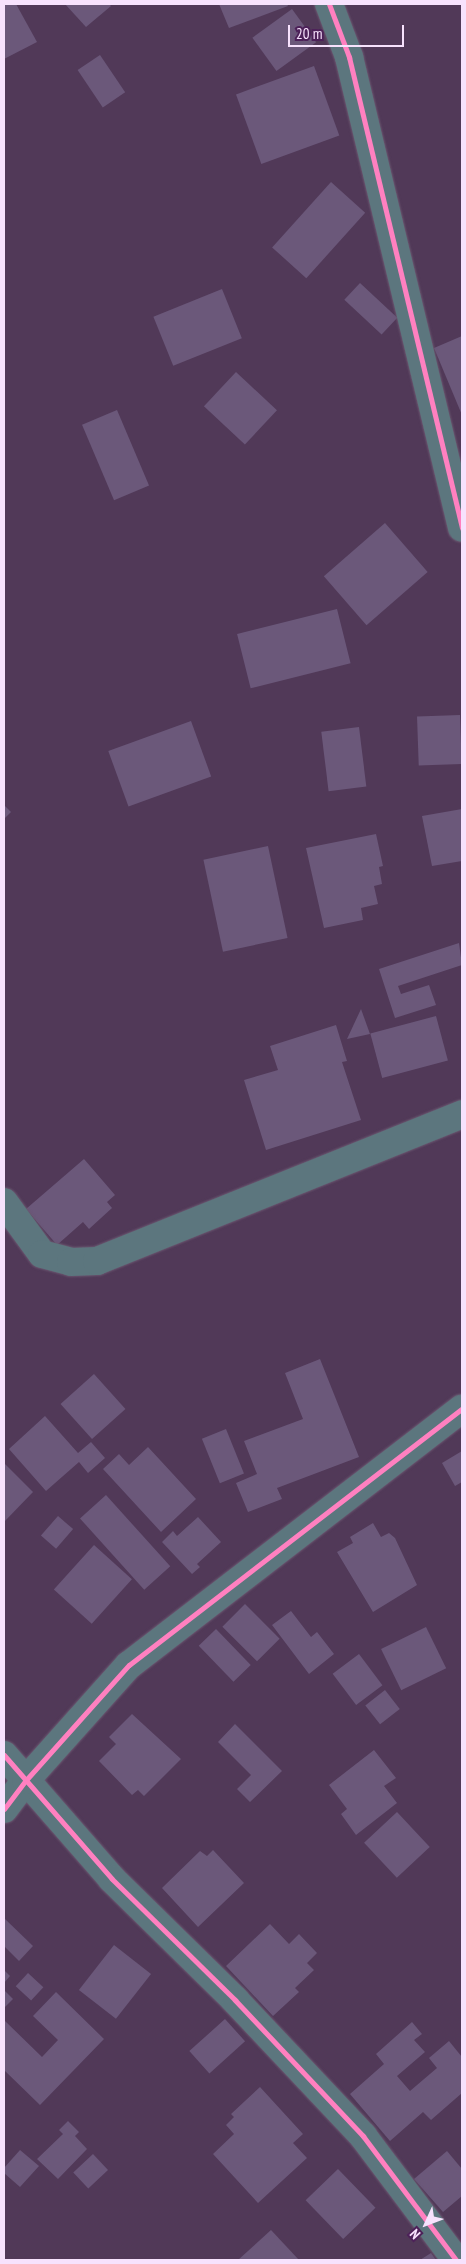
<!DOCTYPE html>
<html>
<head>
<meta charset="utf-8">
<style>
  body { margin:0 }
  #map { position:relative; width:466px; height:2264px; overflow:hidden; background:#513958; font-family:"PT Sans Narrow",sans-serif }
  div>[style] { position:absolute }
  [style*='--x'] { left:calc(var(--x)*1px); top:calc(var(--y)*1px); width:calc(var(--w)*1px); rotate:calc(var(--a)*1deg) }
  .building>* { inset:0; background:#6b587a; transform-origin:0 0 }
  .roads { filter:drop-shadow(0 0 1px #6a5770) drop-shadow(0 0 1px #6a5770) }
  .minor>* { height:28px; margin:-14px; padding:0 14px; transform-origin:14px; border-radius:14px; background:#5c767e }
  .cycleway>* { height:5px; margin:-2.5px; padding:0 2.5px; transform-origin:2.5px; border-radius:2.5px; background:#ff80c0 }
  span { translate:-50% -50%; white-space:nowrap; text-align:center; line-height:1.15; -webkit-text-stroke:5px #4d2159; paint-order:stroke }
  .frame { position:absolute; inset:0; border:5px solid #f7e2fd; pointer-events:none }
  .north { position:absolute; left:401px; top:2199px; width:50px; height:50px; -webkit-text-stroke:4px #4d2159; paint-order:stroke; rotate:227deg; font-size:14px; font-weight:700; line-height:20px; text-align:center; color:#f7e2fd }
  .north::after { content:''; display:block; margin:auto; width:18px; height:22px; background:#f7e2fd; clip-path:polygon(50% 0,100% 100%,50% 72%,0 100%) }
  .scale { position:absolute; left:288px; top:25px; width:116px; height:22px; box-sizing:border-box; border:2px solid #f7e2fd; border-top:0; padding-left:6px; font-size:15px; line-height:18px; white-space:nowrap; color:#f7e2fd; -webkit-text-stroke:4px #4d2159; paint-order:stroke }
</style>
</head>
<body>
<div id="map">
  <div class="building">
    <i style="clip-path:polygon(4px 4px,16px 4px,37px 42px,4px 59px)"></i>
    <i style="clip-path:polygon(65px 4px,109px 4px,111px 6px,86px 27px)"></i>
    <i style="clip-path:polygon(219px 4px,287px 4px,288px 6px,229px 28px)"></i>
    <i style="left:292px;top:9px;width:41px;height:49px;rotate:54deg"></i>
    <i style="left:100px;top:55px;width:45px;height:27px;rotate:56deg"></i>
    <i style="left:314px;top:66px;width:74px;height:83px;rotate:70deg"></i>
    <i style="left:331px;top:182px;width:46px;height:88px;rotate:42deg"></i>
    <i style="left:360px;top:283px;width:51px;height:23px;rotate:43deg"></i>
    <i style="left:222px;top:289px;width:53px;height:74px;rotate:68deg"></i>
    <i style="clip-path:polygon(462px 336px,462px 415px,434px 348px)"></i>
    <i style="left:236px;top:372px;width:56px;height:47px;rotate:43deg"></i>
    <i style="left:117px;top:410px;width:82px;height:38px;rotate:67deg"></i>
    <i style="left:385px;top:523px;width:65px;height:81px;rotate:49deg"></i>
    <i style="left:337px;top:609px;width:56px;height:103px;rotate:76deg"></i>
    <i style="left:460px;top:715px;width:49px;height:43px;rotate:88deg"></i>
    <i style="left:191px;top:721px;width:59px;height:88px;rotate:70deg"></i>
    <i style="left:359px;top:727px;width:60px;height:38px;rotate:83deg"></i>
    <i style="clip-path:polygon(4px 805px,11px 812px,4px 819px)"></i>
    <i style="clip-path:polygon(462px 809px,462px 861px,432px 866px,422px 816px)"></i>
    <i style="clip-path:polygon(376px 834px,383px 866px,379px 867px,382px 884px,374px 886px,378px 904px,361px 908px,363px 920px,324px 928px,306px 848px)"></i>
    <i style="left:268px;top:846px;width:94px;height:66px;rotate:78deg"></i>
    <i style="clip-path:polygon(459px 943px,462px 965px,398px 986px,401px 994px,429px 985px,436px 1005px,395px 1018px,379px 969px)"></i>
    <i style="clip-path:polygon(361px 1009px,370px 1034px,347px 1039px)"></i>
    <i style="left:436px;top:1016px;width:46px;height:68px;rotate:75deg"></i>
    <i style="clip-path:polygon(336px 1025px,347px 1061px,342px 1062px,361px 1120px,266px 1150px,244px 1080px,278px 1070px,270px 1046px)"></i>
    <i style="clip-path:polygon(84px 1159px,115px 1195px,107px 1202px,112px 1208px,89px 1229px,83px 1222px,57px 1245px,26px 1209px)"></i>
    <i style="clip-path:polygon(320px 1359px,359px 1457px,277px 1488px,282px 1499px,248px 1512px,236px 1483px,257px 1474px,244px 1441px,303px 1419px,285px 1373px)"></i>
    <i style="left:94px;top:1374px;width:47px;height:45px;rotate:48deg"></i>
    <i style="clip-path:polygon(45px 1416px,78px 1453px,91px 1442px,105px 1458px,88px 1473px,79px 1462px,46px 1491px,9px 1449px)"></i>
    <i style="left:226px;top:1429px;width:48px;height:26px;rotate:68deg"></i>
    <i style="clip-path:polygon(148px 1447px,196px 1499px,161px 1532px,103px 1469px,119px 1454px,129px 1465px)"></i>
    <i style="clip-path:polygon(462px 1451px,462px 1482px,455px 1486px,442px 1463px)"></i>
    <i style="clip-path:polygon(4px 1463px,33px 1492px,4px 1522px)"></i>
    <i style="left:106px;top:1495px;width:96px;height:35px;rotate:48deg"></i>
    <i style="left:58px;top:1516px;width:20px;height:26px;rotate:41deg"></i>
    <i style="clip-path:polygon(198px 1517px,221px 1542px,197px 1564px,200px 1567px,192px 1574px,162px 1542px,173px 1531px,177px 1536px)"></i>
    <i style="clip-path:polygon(373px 1523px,381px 1537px,389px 1533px,395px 1538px,417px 1585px,373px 1612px,337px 1552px,353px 1543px,350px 1537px)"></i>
    <i style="left:94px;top:1545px;width:51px;height:60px;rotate:42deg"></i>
    <i style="left:245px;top:1604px;width:49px;height:32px;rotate:45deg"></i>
    <i style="clip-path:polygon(291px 1611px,311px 1637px,317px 1632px,334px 1654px,309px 1674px,272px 1625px)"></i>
    <i style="left:426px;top:1627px;width:46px;height:50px;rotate:64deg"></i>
    <i style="left:216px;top:1629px;width:50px;height:24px;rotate:46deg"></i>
    <i style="left:359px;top:1654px;width:39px;height:33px;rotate:53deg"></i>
    <i style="left:385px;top:1690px;width:24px;height:25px;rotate:52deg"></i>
    <i style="clip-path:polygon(132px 1714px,181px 1759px,144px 1796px,138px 1790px,132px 1795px,99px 1761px,116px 1744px,109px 1737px)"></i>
    <i style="clip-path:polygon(235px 1724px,282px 1771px,250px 1802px,237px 1789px,251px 1775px,218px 1742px)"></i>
    <i style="clip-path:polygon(374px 1750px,396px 1778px,384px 1786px,397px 1803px,356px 1835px,341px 1814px,347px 1809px,329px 1785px)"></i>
    <i style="left:397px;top:1812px;width:48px;height:45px;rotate:47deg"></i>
    <i style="clip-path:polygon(213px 1850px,244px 1883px,198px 1927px,162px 1888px,200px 1851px,207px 1856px)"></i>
    <i style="clip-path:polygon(4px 1918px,33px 1946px,19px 1961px,4px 1946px)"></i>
    <i style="clip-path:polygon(270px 1924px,289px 1944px,299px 1934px,317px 1953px,307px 1963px,314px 1970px,295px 1988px,299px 1992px,273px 2016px,226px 1966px)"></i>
    <i style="left:114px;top:1945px;width:47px;height:57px;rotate:38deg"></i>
    <i style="clip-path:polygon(4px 1970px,10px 1976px,4px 1983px)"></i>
    <i style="left:28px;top:1973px;width:21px;height:18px;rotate:43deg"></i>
    <i style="clip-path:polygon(4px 1990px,13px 1999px,4px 2008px)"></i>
    <i style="clip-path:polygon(56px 1992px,104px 2039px,40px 2105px,4px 2070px,4px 2020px,42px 2057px,58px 2040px,33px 2016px)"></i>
    <i style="left:225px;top:2019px;width:30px;height:48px;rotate:48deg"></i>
    <i style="clip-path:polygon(412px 2022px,422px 2034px,414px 2040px,425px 2052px,397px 2076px,410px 2091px,437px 2068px,429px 2058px,449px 2041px,462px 2057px,462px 2093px,431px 2120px,423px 2112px,390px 2141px,350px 2094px,384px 2064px,376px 2054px)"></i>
    <i style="clip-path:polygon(260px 2087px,303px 2134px,293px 2143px,307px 2158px,258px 2203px,213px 2154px,234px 2134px,226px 2125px,234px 2117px,231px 2114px)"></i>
    <i style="clip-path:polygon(68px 2121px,79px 2132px,75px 2136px,87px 2149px,58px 2179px,37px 2159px,63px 2134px,59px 2130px)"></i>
    <i style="clip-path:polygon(20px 2150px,39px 2166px,20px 2187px,4px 2173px,4px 2168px)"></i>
    <i style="clip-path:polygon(447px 2151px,462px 2169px,462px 2196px,443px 2212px,414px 2179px)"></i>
    <i style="left:93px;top:2154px;width:22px;height:27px;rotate:47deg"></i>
    <i style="left:338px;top:2169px;width:54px;height:45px;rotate:46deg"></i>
    <i style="clip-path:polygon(271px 2230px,299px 2260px,238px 2260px)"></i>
    <i style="clip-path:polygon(431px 2253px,436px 2260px,420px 2260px)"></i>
  </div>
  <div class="roads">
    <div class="minor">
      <i style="--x:329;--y:4;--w:57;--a:69.3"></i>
      <i style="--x:349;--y:57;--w:484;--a:76.5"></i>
      <i style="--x:4;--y:1202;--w:64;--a:53.8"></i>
      <i style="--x:42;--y:1254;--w:30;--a:15"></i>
      <i style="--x:71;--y:1262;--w:26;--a:-2"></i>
      <i style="--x:97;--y:1261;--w:393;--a:-21.9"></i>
      <i style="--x:4;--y:1755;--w:164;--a:48.9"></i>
      <i style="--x:112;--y:1879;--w:173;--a:44.5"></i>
      <i style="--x:235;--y:2000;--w:187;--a:46.7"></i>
      <i style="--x:363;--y:2136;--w:155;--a:53.1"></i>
      <i style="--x:4;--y:1809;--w:36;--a:-53"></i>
      <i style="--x:26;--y:1780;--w:154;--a:-48.2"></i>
      <i style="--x:129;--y:1665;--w:420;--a:-37.6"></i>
    </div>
  </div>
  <div class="cycleway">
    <i style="--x:329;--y:4;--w:57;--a:69.3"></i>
    <i style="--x:349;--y:57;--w:484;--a:76.5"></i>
    <i style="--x:4;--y:1755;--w:164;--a:48.9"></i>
    <i style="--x:112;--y:1879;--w:173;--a:44.5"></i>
    <i style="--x:235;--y:2000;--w:187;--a:46.7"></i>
    <i style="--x:363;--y:2136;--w:155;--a:53.1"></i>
    <i style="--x:4;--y:1809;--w:36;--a:-53"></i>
    <i style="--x:26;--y:1780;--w:154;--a:-48.2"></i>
    <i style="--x:129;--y:1665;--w:420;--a:-37.6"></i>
  </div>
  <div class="frame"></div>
  <div class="north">N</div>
  <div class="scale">20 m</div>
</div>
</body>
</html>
